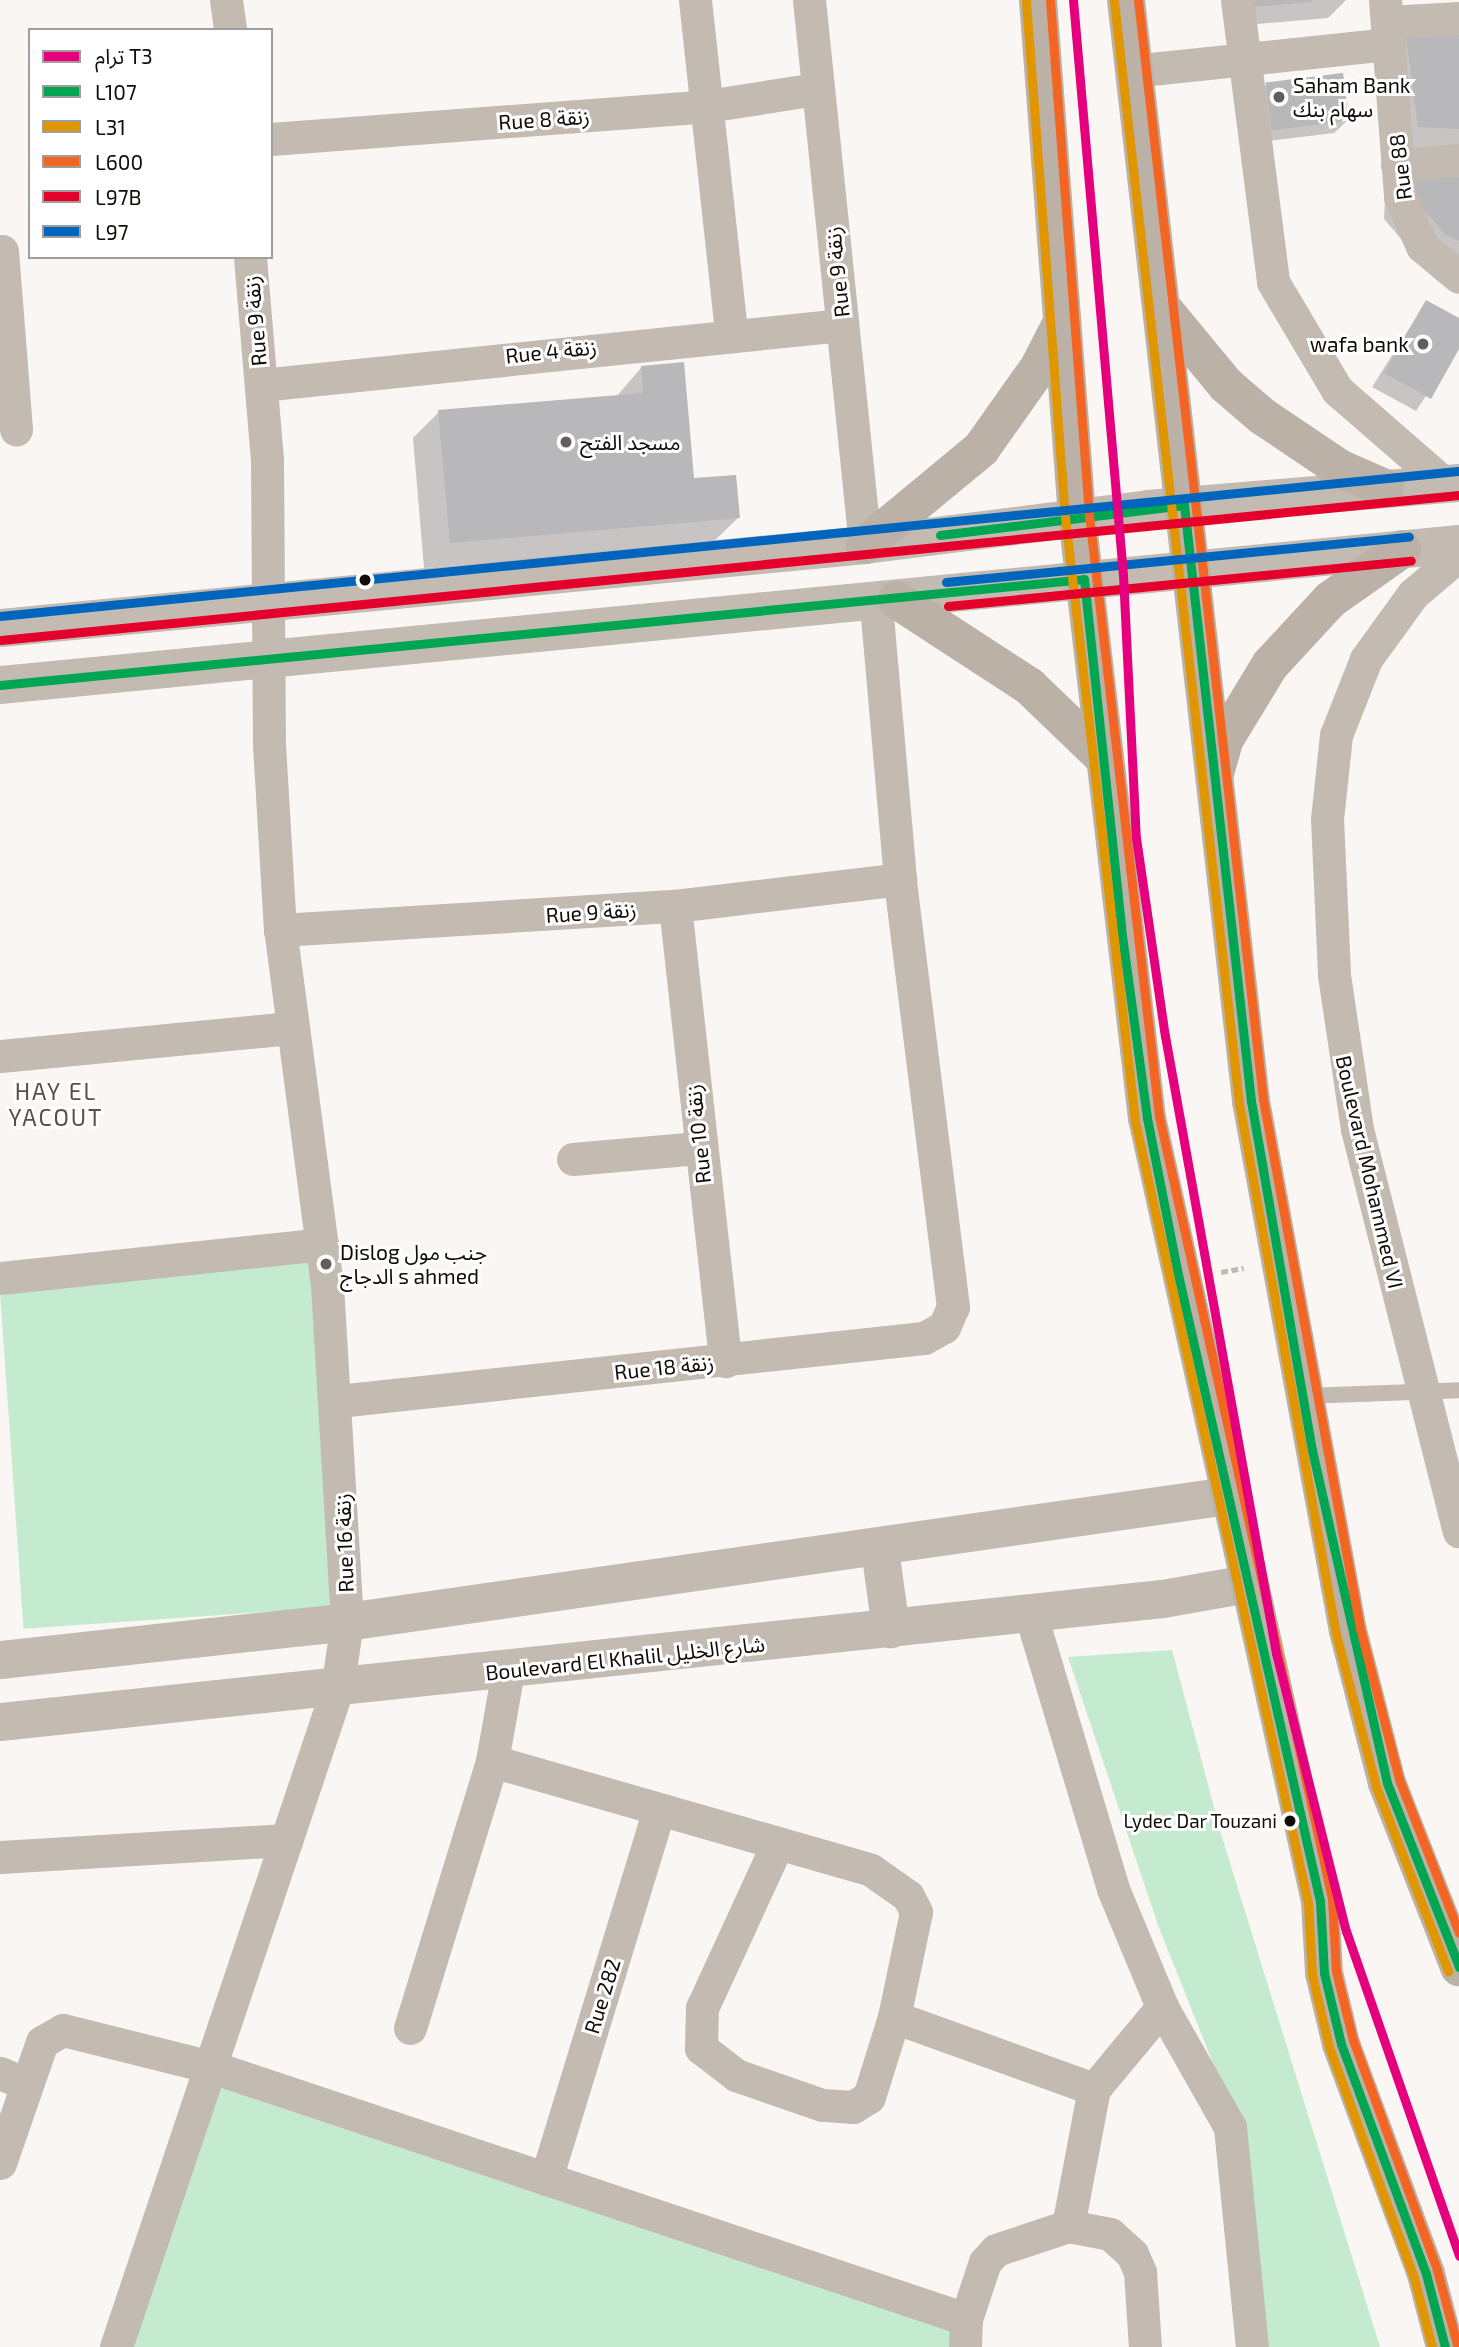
<!DOCTYPE html>
<html>
<head>
<meta charset="utf-8">
<style>
  body { margin:0 }
  #map { position:relative; width:1459px; height:2347px; overflow:hidden; background:#f9f6f4; font-family:"Exo 2","Noto Sans Arabic",sans-serif }
  div>[style] { position:absolute }
  [style*='--x'] { left:calc(var(--x)*1px); top:calc(var(--y)*1px); width:calc(var(--w)*1px); rotate:calc(var(--a)*1deg) }
  .green>* { inset:0; background:#c4ead0; transform-origin:0 0 }
  .shadow>* { inset:0; background:#0003; transform-origin:0 0 }
  .building>* { inset:0; background:#b8b7b9; transform-origin:0 0 }
  .path>* { height:4.5px; margin-top:-2.25px; transform-origin:0; background:repeating-linear-gradient(90deg,#c0bab4 0 7px,transparent 0 10.5px) }
  .service>* { height:16px; margin:-8px; padding:0 8px; transform-origin:8px; border-radius:8px; background:#c3bab2 }
  .minor>* { height:33px; margin:-16.5px; padding:0 16.5px; transform-origin:16.5px; border-radius:16.5px; background:#c3bab2 }
  .tertiary>* { height:38px; margin:-19px; padding:0 19px; transform-origin:19px; border-radius:19px; background:#c3bab2 }
  .primary>* { height:38px; margin:-19px; padding:0 19px; transform-origin:19px; border-radius:19px; background:#bcb1a7 }
  .bus-1>* { height:9px; margin:-4.5px; padding:0 4.5px; transform-origin:4.5px; border-radius:4.5px; background:#00a651 }
  .bus-2>* { height:9px; margin:-4.5px; padding:0 4.5px; transform-origin:4.5px; border-radius:4.5px; background:#e09601 }
  .bus-3>* { height:9px; margin:-4.5px; padding:0 4.5px; transform-origin:4.5px; border-radius:4.5px; background:#f26522 }
  .bus-4>* { height:9px; margin:-4.5px; padding:0 4.5px; transform-origin:4.5px; border-radius:4.5px; background:#e4002b }
  .bus-5>* { height:9px; margin:-4.5px; padding:0 4.5px; transform-origin:4.5px; border-radius:4.5px; background:#0065bd }
  .tram-1>* { height:9px; margin:-4.5px; padding:0 4.5px; transform-origin:4.5px; border-radius:4.5px; background:#e5007d }
  .dots>* { width:19px; height:19px; translate:-50% -50%; box-sizing:border-box; border:4px solid #fff; border-radius:50% }
  span { translate:-50% -50%; white-space:nowrap; text-align:center; line-height:1.15; -webkit-text-stroke:6px #fff; paint-order:stroke }
  .bus-label { font-size:19px; color:#110b09 }
  .right { translate:-100% -50%; text-align:right }
  .poi-label { font-size:21px; color:#110b09 }
  .left { translate:0 -50%; text-align:left }
  .street-label { font-size:21px; color:#110b09 }
  .neighbourhood-label { font-size:23px; color:#5c4d46; letter-spacing:2px }
  .legend { position:absolute; left:28px; top:28px; width:245px; height:231px; box-sizing:border-box; background:#fff; border:2px solid #a09d9d; margin:0; padding:9px 12px; list-style:none; font-size:21px; color:#110b09 }
  .legend li { display:flex; align-items:center; gap:14px; height:35px }
  .legend b { width:35px; border:2px solid #a09d9d }
</style>
</head>
<body>
<div id="map">
  <div class="green">
    <i style="left:322px;top:1252px;width:355px;height:324px;rotate:86deg"></i>
    <i style="clip-path:polygon(1172px 1650px,1222px 1837px,1380px 2347px,1256px 2347px,1226px 2096px,1158px 1925px,1068px 1657px)"></i>
    <i style="clip-path:polygon(217px 2069px,962px 2323px,963px 2347px,118px 2347px)"></i>
  </div>
  <div class="shadow">
    <i style="clip-path:polygon(1231px 0,1346px 0,1328px 18px,1233px 26px)"></i>
    <i style="left:1459px;top:22px;width:127px;height:54px;rotate:90deg"></i>
    <i style="clip-path:polygon(1267px 84px,1348px 120px,1334px 133px,1259px 142px,1254px 97px)"></i>
    <i style="clip-path:polygon(1459px 171px,1459px 279px,1420px 261px,1384px 219px,1385px 198px)"></i>
    <i style="clip-path:polygon(1426px 302px,1459px 320px,1459px 346px,1416px 411px,1372px 387px)"></i>
    <i style="clip-path:polygon(641px 368px,692px 480px,738px 518px,712px 543px,424px 568px,413px 438px,439px 412px,616px 397px)"></i>
  </div>
  <div class="building">
    <i style="clip-path:polygon(1252px 0,1312px 0,1312px 2px,1252px 7px)"></i>
    <i style="clip-path:polygon(1459px 20px,1459px 129px,1418px 127px,1404px 23px)"></i>
    <i style="left:1343px;top:73px;width:48px;height:78px;rotate:83deg"></i>
    <i style="clip-path:polygon(1410px 170px,1459px 170px,1459px 241px,1446px 235px,1409px 193px)"></i>
    <i style="clip-path:polygon(1426px 300px,1459px 318px,1459px 349px,1431px 399px,1384px 373px)"></i>
    <i style="clip-path:polygon(684px 362px,694px 478px,736px 475px,740px 518px,450px 543px,438px 410px,643px 393px,641px 366px)"></i>
  </div>
  <div class="path">
    <i style="--x:1221;--y:1272;--w:23;--a:-10"></i>
  </div>
  <div class="service">
    <i style="--x:1306;--y:1396;--w:153;--a:-2.2"></i>
  </div>
  <div class="minor">
    <i style="--x:226;--y:0;--w:30;--a:82"></i>
    <i style="--x:695;--y:0;--w:336;--a:83.8"></i>
    <i style="--x:809;--y:0;--w:548;--a:84.13"></i>
    <i style="--x:1237;--y:0;--w:284;--a:82.7"></i>
    <i style="--x:1273;--y:282;--w:126;--a:59.3"></i>
    <i style="--x:1337;--y:390;--w:142;--a:41"></i>
    <i style="--x:1385;--y:0;--w:198;--a:85.6"></i>
    <i style="--x:1400;--y:197;--w:54;--a:65.8"></i>
    <i style="--x:1422;--y:246;--w:48;--a:40"></i>
    <i style="--x:1388;--y:22;--w:71;--a:-3.2"></i>
    <i style="--x:1132;--y:71;--w:259;--a:-6"></i>
    <i style="--x:271;--y:139;--w:431;--a:-4.3"></i>
    <i style="--x:701;--y:107;--w:116;--a:-8.9"></i>
    <i style="--x:1397;--y:165;--w:62;--a:-4.6"></i>
    <i style="--x:2;--y:251;--w:179;--a:85.5"></i>
    <i style="--x:261;--y:385;--w:584;--a:-5.9"></i>
    <i style="--x:1459;--y:555;--w:60;--a:139.7"></i>
    <i style="--x:1413;--y:594;--w:80;--a:125.9"></i>
    <i style="--x:1366;--y:659;--w:82;--a:111.5"></i>
    <i style="--x:1336;--y:735;--w:84;--a:96.1"></i>
    <i style="--x:1327;--y:819;--w:156;--a:87.4"></i>
    <i style="--x:1334;--y:975;--w:156;--a:81.5"></i>
    <i style="--x:1357;--y:1129;--w:415;--a:75.8"></i>
    <i style="--x:675;--y:906;--w:458;--a:83.7"></i>
    <i style="--x:280;--y:930;--w:396;--a:-3.5"></i>
    <i style="--x:675;--y:906;--w:227;--a:-6.8"></i>
    <i style="--x:0;--y:1056;--w:290;--a:-5.5"></i>
    <i style="--x:573;--y:1159;--w:126;--a:-5"></i>
    <i style="--x:0;--y:1278;--w:324;--a:-6"></i>
    <i style="--x:338;--y:1401;--w:589;--a:-6.14"></i>
    <i style="--x:924;--y:1338;--w:23;--a:-29"></i>
    <i style="--x:944;--y:1327;--w:22;--a:-66"></i>
    <i style="--x:953;--y:1307;--w:431;--a:-97.1"></i>
    <i style="--x:900;--y:879;--w:278;--a:-95"></i>
    <i style="--x:1030;--y:1612;--w:289;--a:73.3"></i>
    <i style="--x:1113;--y:1889;--w:128;--a:67.4"></i>
    <i style="--x:1162;--y:2007;--w:138;--a:60.5"></i>
    <i style="--x:1230;--y:2127;--w:221;--a:84.3"></i>
    <i style="--x:508;--y:1671;--w:91;--a:100.1"></i>
    <i style="--x:492;--y:1761;--w:394;--a:16"></i>
    <i style="--x:871;--y:1870;--w:45;--a:35.1"></i>
    <i style="--x:908;--y:1896;--w:18;--a:63"></i>
    <i style="--x:916;--y:1912;--w:107;--a:101.8"></i>
    <i style="--x:894;--y:2017;--w:84;--a:107.4"></i>
    <i style="--x:869;--y:2097;--w:19;--a:148"></i>
    <i style="--x:853;--y:2107;--w:31;--a:-176"></i>
    <i style="--x:822;--y:2105;--w:91;--a:-160.8"></i>
    <i style="--x:736;--y:2075;--w:44;--a:-142.4"></i>
    <i style="--x:701;--y:2048;--w:40;--a:-88.6"></i>
    <i style="--x:702;--y:2008;--w:177;--a:-65.3"></i>
    <i style="--x:0;--y:1857;--w:287;--a:-3.4"></i>
    <i style="--x:894;--y:2017;--w:213;--a:19.8"></i>
    <i style="--x:410;--y:2028;--w:279;--a:-72.9"></i>
    <i style="--x:0;--y:2073;--w:28;--a:23"></i>
    <i style="--x:0;--y:2163;--w:128;--a:-70.9"></i>
    <i style="--x:42;--y:2042;--w:24;--a:-30"></i>
    <i style="--x:63;--y:2030;--w:157;--a:14"></i>
    <i style="--x:215;--y:2068;--w:792;--a:18.48"></i>
    <i style="--x:546;--y:2179;--w:383;--a:-73"></i>
    <i style="--x:1068;--y:2226;--w:43;--a:10.8"></i>
    <i style="--x:1110;--y:2234;--w:30;--a:42"></i>
    <i style="--x:1132;--y:2254;--w:20;--a:66"></i>
    <i style="--x:1140;--y:2272;--w:75;--a:86.2"></i>
    <i style="--x:116;--y:2347;--w:694;--a:-71.43"></i>
    <i style="--x:337;--y:1689;--w:68;--a:-81.5"></i>
    <i style="--x:347;--y:1622;--w:338;--a:-93.4"></i>
    <i style="--x:327;--y:1285;--w:358;--a:-97.5"></i>
    <i style="--x:280;--y:930;--w:185;--a:-93.4"></i>
    <i style="--x:269;--y:745;--w:285;--a:-90.4"></i>
    <i style="--x:267;--y:460;--w:204;--a:-94.8"></i>
    <i style="--x:965;--y:2347;--w:28;--a:-88"></i>
    <i style="--x:966;--y:2319;--w:60;--a:-71.6"></i>
    <i style="--x:985;--y:2262;--w:16;--a:-47"></i>
    <i style="--x:996;--y:2250;--w:76;--a:-18.4"></i>
    <i style="--x:1068;--y:2226;--w:139;--a:-79.3"></i>
    <i style="--x:1094;--y:2089;--w:107;--a:-50.3"></i>
  </div>
  <div class="tertiary">
    <i style="--x:0;--y:628;--w:869;--a:-5.48"></i>
    <i style="--x:865;--y:545;--w:285;--a:-7.2"></i>
    <i style="--x:1148;--y:509;--w:312;--a:-4.8"></i>
    <i style="--x:0;--y:685;--w:1466;--a:-5.52"></i>
    <i style="--x:880;--y:1549;--w:81;--a:82.2"></i>
    <i style="--x:0;--y:1660;--w:349;--a:-6.2"></i>
    <i style="--x:347;--y:1622;--w:890;--a:-8.14"></i>
    <i style="--x:0;--y:1722;--w:1169;--a:-6.04"></i>
    <i style="--x:1163;--y:1599;--w:86;--a:-10"></i>
  </div>
  <div class="primary">
    <i style="--x:1038;--y:0;--w:517;--a:85.68"></i>
    <i style="--x:1077;--y:516;--w:606;--a:83.37"></i>
    <i style="--x:1147;--y:1118;--w:802;--a:77.54"></i>
    <i style="--x:1320;--y:1901;--w:72;--a:86.8"></i>
    <i style="--x:1324;--y:1973;--w:73;--a:76.5"></i>
    <i style="--x:1341;--y:2044;--w:245;--a:69.7"></i>
    <i style="--x:1426;--y:2274;--w:75;--a:75.4"></i>
    <i style="--x:1126;--y:0;--w:1108;--a:83.52"></i>
    <i style="--x:1251;--y:1101;--w:539;--a:79.63"></i>
    <i style="--x:1348;--y:1631;--w:157;--a:75.6"></i>
    <i style="--x:1387;--y:1783;--w:198;--a:68.6"></i>
    <i style="--x:1165;--y:311;--w:96;--a:50.5"></i>
    <i style="--x:1226;--y:385;--w:48;--a:40.7"></i>
    <i style="--x:1262;--y:416;--w:95;--a:33.9"></i>
    <i style="--x:1341;--y:469;--w:48;--a:23.4"></i>
    <i style="--x:865;--y:545;--w:151;--a:-39.6"></i>
    <i style="--x:981;--y:449;--w:100;--a:-54.7"></i>
    <i style="--x:1039;--y:367;--w:51;--a:-62.9"></i>
    <i style="--x:897;--y:600;--w:158;--a:33.1"></i>
    <i style="--x:1029;--y:686;--w:104;--a:43.8"></i>
    <i style="--x:1215;--y:773;--w:35;--a:-74"></i>
    <i style="--x:1225;--y:739;--w:87;--a:-58.7"></i>
    <i style="--x:1270;--y:665;--w:88;--a:-47.3"></i>
    <i style="--x:1330;--y:600;--w:88;--a:-35.3"></i>
  </div>
  <div class="bus-1">
    <i style="--x:940;--y:535;--w:246;--a:-7"></i>
    <i style="--x:1184;--y:505;--w:600;--a:83.59"></i>
    <i style="--x:1251;--y:1101;--w:354;--a:80.1"></i>
    <i style="--x:1312;--y:1450;--w:341;--a:77.3"></i>
    <i style="--x:1387;--y:1783;--w:198;--a:68.6"></i>
    <i style="--x:0;--y:685;--w:1089;--a:-5.58"></i>
    <i style="--x:1084;--y:579;--w:351;--a:83.9"></i>
    <i style="--x:1121;--y:928;--w:192;--a:82.2"></i>
    <i style="--x:1147;--y:1118;--w:164;--a:78.8"></i>
    <i style="--x:1179;--y:1279;--w:638;--a:77.23"></i>
    <i style="--x:1320;--y:1901;--w:72;--a:86.8"></i>
    <i style="--x:1324;--y:1973;--w:73;--a:76.5"></i>
    <i style="--x:1341;--y:2044;--w:245;--a:69.7"></i>
    <i style="--x:1426;--y:2274;--w:75;--a:75.4"></i>
  </div>
  <div class="bus-2">
    <i style="--x:1026;--y:1;--w:517;--a:85.68"></i>
    <i style="--x:1065;--y:517;--w:608;--a:83.39"></i>
    <i style="--x:1135;--y:1121;--w:801;--a:77.53"></i>
    <i style="--x:1308;--y:1903;--w:72;--a:86.8"></i>
    <i style="--x:1312;--y:1975;--w:74;--a:76.7"></i>
    <i style="--x:1329;--y:2047;--w:246;--a:69.8"></i>
    <i style="--x:1414;--y:2278;--w:71;--a:75.4"></i>
    <i style="--x:1114;--y:1;--w:1109;--a:83.53"></i>
    <i style="--x:1239;--y:1103;--w:540;--a:79.65"></i>
    <i style="--x:1336;--y:1634;--w:158;--a:75.3"></i>
    <i style="--x:1376;--y:1787;--w:198;--a:68.6"></i>
  </div>
  <div class="bus-3">
    <i style="--x:1050;--y:0;--w:516;--a:85.67"></i>
    <i style="--x:1089;--y:515;--w:605;--a:83.36"></i>
    <i style="--x:1159;--y:1116;--w:801;--a:77.53"></i>
    <i style="--x:1332;--y:1898;--w:73;--a:86.9"></i>
    <i style="--x:1336;--y:1971;--w:71;--a:76.2"></i>
    <i style="--x:1353;--y:2040;--w:245;--a:69.9"></i>
    <i style="--x:1437;--y:2270;--w:77;--a:74.9"></i>
    <i style="--x:1138;--y:0;--w:1106;--a:83.51"></i>
    <i style="--x:1263;--y:1099;--w:538;--a:79.61"></i>
    <i style="--x:1360;--y:1628;--w:156;--a:75.5"></i>
    <i style="--x:1399;--y:1779;--w:165;--a:68.7"></i>
  </div>
  <div class="bus-4">
    <i style="--x:948;--y:606;--w:465;--a:-5.6"></i>
    <i style="--x:1;--y:640;--w:1465;--a:-5.68"></i>
  </div>
  <div class="bus-5">
    <i style="--x:946;--y:582;--w:465;--a:-5.6"></i>
    <i style="--x:0;--y:616;--w:1465;--a:-5.68"></i>
  </div>
  <div class="tram-1">
    <i style="--x:1073;--y:0;--w:577;--a:85.03"></i>
    <i style="--x:1123;--y:575;--w:263;--a:87.2"></i>
    <i style="--x:1136;--y:838;--w:200;--a:81.7"></i>
    <i style="--x:1165;--y:1036;--w:627;--a:79.8"></i>
    <i style="--x:1276;--y:1653;--w:287;--a:75.9"></i>
    <i style="--x:1346;--y:1931;--w:344;--a:70.8"></i>
  </div>
  <div class="dots">
    <i style="left:1279px;top:97px;background:#625d5b"></i>
    <i style="left:1423px;top:344px;background:#625d5b"></i>
    <i style="left:566px;top:442px;background:#625d5b"></i>
    <i style="left:365px;top:580px;background:#110b09"></i>
    <i style="left:326px;top:1264px;background:#625d5b"></i>
    <i style="left:1290px;top:1821px;background:#110b09"></i>
  </div>
  <div class="bus-label">
    <span class="right" style="left:1277px;top:1821px">Lydec Dar Touzani</span>
  </div>
  <div class="poi-label">
    <span class="left" style="left:1293px;top:97px">Saham Bank<br>سهام بنك</span>
    <span class="right" style="left:1409px;top:344px">wafa bank</span>
    <span class="left" style="left:580px;top:442px">مسجد الفتح</span>
    <span class="left" style="left:340px;top:1264px">Dislog جنب مول<br>الدجاج s ahmed</span>
  </div>
  <div class="street-label">
    <span style="left:544px;top:119px;rotate:-4deg">Rue 8 زنقة</span>
    <span style="left:1400px;top:167px;rotate:-97deg">Rue 88</span>
    <span style="left:837px;top:272px;rotate:-96deg">Rue 9 زنقة</span>
    <span style="left:255px;top:321px;rotate:-95deg">Rue 9 زنقة</span>
    <span style="left:551px;top:351px;rotate:-6deg">Rue 4 زنقة</span>
    <span style="left:591px;top:912px;rotate:-4deg">Rue 9 زنقة</span>
    <span style="left:698px;top:1134px;rotate:-96deg">Rue 10 زنقة</span>
    <span style="left:1370px;top:1172px;rotate:77deg">Boulevard Mohammed VI</span>
    <span style="left:664px;top:1367px;rotate:-6deg">Rue 18 زنقة</span>
    <span style="left:344px;top:1543px;rotate:-92deg">Rue 16 زنقة</span>
    <span style="left:625px;top:1658px;rotate:-6deg">Boulevard El Khalil شارع الخليل</span>
    <span style="left:602px;top:1996px;rotate:-73deg">Rue 282</span>
  </div>
  <div class="neighbourhood-label">
    <span style="left:56px;top:1104px">HAY EL<br>YACOUT</span>
  </div>
  <ul class="legend">
  <li><b style="height:9px;background:#e5007d"></b>ترام T3</li>
  <li><b style="height:9px;background:#00a651"></b>L107</li>
  <li><b style="height:9px;background:#e09601"></b>L31</li>
  <li><b style="height:9px;background:#f26522"></b>L600</li>
  <li><b style="height:9px;background:#e4002b"></b>L97B</li>
  <li><b style="height:9px;background:#0065bd"></b>L97</li>
  </ul>
</div>
</body>
</html>
